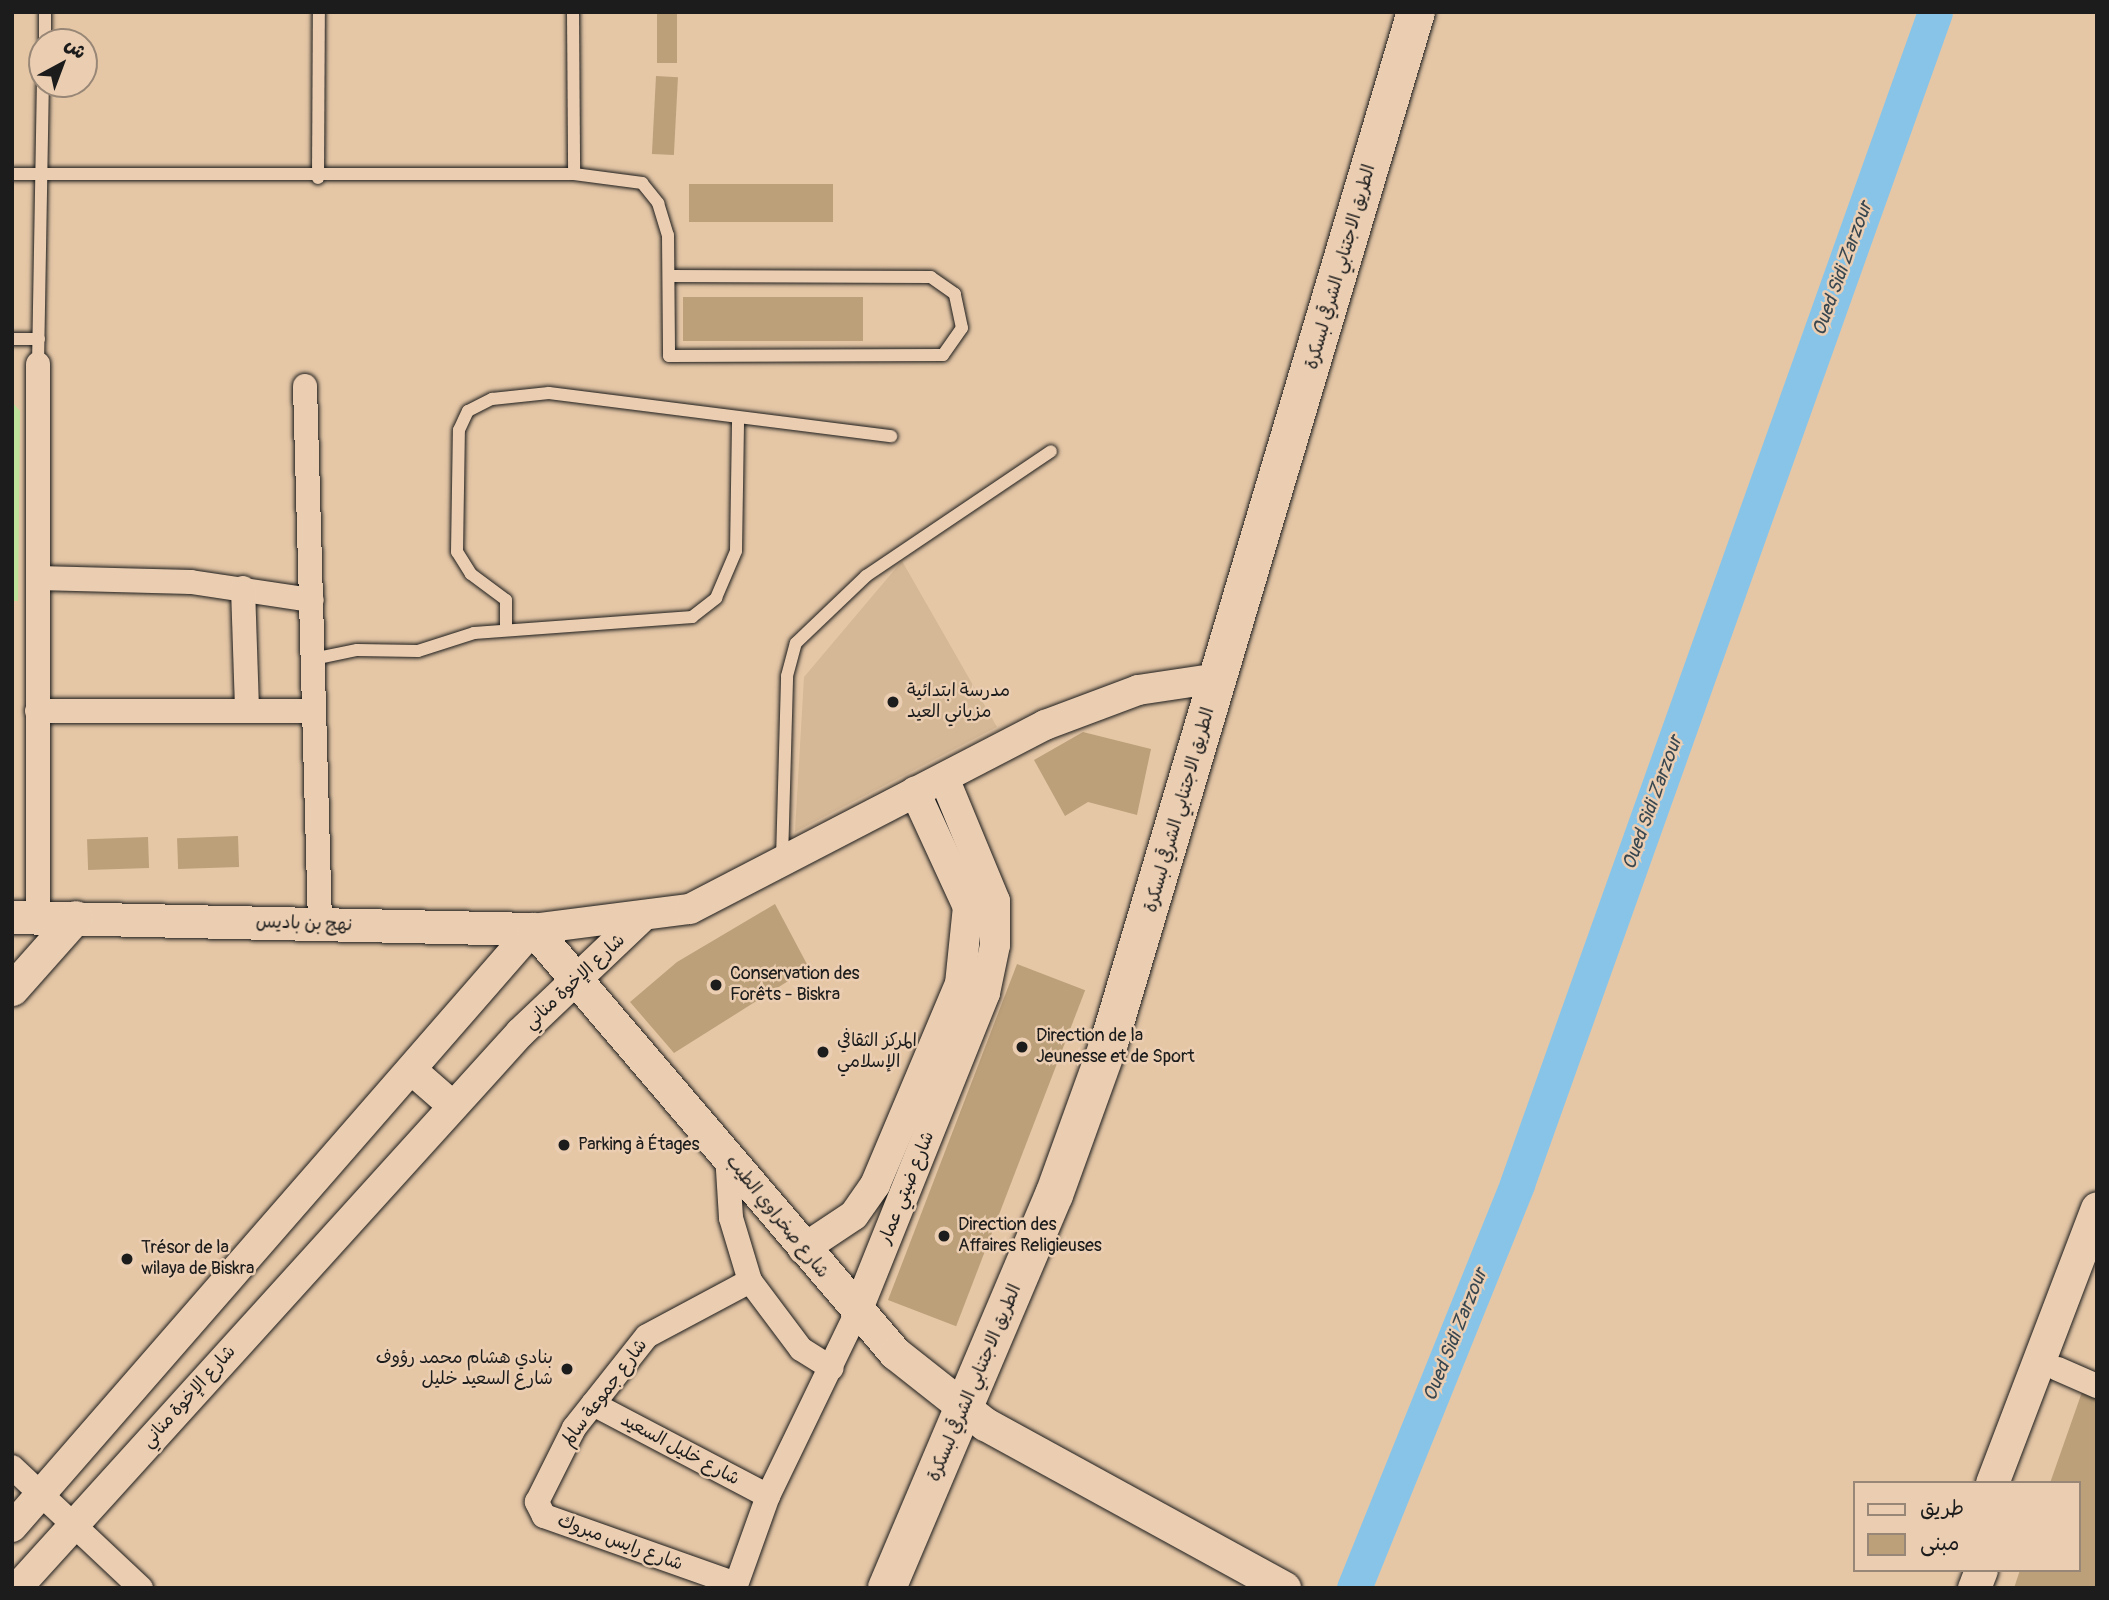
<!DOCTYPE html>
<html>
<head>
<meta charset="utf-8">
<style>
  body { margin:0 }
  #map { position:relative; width:2109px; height:1600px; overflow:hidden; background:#e5c7a6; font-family:Pangolin,"Playpen Sans Arabic",sans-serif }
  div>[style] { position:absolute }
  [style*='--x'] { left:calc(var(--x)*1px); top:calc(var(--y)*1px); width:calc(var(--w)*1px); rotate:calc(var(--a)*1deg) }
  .built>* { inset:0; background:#d5b896 }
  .green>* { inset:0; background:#c0e39c }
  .river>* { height:35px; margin:-17.5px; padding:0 17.5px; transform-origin:17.5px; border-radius:17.5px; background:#88c4e8 }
  .building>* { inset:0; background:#bca07a; transform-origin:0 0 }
  .roads { filter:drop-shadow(0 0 2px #1c1c1c) drop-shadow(0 0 2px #1c1c1c) }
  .service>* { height:12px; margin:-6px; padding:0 6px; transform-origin:6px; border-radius:6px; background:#ebceb2 }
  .minor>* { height:24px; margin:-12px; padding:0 12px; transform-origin:12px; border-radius:12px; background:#ebceb2 }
  .tertiary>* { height:30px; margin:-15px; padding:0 15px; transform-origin:15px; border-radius:15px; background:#ebceb2 }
  .secondary>* { height:33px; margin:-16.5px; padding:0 16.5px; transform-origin:16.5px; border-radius:16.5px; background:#ebceb2 }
  .trunk>* { height:38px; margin:-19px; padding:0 19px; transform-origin:19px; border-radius:19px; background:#ebceb2 }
  .dots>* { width:19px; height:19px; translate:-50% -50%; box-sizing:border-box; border:4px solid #ebceb2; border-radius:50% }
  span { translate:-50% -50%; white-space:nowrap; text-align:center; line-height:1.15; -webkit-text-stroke:5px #ebceb2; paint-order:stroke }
  .street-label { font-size:18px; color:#1c1c1c }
  .poi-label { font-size:18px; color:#1c1c1c }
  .left { translate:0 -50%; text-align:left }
  .right { translate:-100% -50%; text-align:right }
  .water-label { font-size:19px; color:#37464f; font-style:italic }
  .frame { position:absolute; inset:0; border:14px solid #1c1c1c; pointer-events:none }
  .legend { position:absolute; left:1853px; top:1481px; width:228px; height:91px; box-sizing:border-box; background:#ebceb2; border:2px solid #988776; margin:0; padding:9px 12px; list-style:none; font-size:21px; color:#1c1c1c }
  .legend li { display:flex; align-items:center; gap:14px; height:35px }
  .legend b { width:35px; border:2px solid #988776 }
  .north { position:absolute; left:28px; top:28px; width:70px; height:70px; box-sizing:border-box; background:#ebceb2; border:2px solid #988776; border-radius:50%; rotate:41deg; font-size:19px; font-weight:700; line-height:28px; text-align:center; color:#1c1c1c }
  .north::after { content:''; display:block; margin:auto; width:24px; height:32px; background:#1c1c1c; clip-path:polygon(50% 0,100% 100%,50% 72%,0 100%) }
</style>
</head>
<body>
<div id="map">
  <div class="built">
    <i style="clip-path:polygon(902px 561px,997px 727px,795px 832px,804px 677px)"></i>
  </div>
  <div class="green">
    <i style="clip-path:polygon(12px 402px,20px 411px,18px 601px,12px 601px)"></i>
  </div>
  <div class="river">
    <i style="--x:1354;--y:1588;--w:436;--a:-68"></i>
    <i style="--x:1517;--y:1184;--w:1244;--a:-70.37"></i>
  </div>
  <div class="building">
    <i style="left:657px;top:12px;width:20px;height:51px"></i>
    <i style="left:656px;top:76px;width:22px;height:78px;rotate:3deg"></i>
    <i style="left:689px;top:184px;width:144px;height:38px"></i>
    <i style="left:683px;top:297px;width:180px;height:44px"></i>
    <i style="clip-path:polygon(1083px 732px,1151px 749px,1137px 815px,1088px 802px,1065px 816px,1034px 760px)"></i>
    <i style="left:238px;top:836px;width:31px;height:61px;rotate:88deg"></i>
    <i style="left:148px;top:837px;width:31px;height:61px;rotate:88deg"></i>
    <i style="clip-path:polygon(775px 904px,809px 968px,674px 1053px,630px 1002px,677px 962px)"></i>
    <i style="left:1017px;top:964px;width:73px;height:360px;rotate:21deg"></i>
    <i style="clip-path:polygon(2082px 1392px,2097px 1398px,2097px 1588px,2014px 1588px,2020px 1570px,2079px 1570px,2079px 1483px,2050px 1483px)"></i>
  </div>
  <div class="roads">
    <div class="service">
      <i style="--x:573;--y:12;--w:162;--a:89.6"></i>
      <i style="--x:45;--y:42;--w:30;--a:-90"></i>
      <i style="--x:12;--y:174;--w:562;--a:0"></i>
      <i style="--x:574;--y:174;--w:69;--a:7.5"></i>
      <i style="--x:642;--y:183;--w:26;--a:51"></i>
      <i style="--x:658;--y:203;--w:34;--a:73"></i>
      <i style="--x:668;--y:235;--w:121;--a:89.5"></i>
      <i style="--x:669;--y:356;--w:274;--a:-0.2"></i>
      <i style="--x:943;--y:355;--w:33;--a:-55"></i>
      <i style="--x:962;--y:328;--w:35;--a:-102"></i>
      <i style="--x:955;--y:294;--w:29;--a:-145"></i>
      <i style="--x:931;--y:277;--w:261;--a:-179.8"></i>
      <i style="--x:318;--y:178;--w:166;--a:-89.7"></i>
      <i style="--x:12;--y:339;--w:27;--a:0"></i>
      <i style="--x:38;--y:364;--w:280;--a:-89"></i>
      <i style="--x:506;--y:630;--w:30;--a:-90"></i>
      <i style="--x:506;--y:600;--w:44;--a:-143.4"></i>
      <i style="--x:471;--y:574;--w:26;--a:-122"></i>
      <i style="--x:457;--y:552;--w:122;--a:-89.1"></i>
      <i style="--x:459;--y:430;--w:21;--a:-65"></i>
      <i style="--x:468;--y:411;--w:27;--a:-27"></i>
      <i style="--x:492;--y:399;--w:57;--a:-6"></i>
      <i style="--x:549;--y:393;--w:345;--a:7.2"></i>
      <i style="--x:313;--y:659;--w:45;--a:-11.6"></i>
      <i style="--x:357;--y:650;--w:61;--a:0.9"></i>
      <i style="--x:418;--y:651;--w:59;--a:-17.8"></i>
      <i style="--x:474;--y:633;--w:219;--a:-4.2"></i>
      <i style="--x:692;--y:617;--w:31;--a:-38"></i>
      <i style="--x:716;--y:598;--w:51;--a:-66.9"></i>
      <i style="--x:736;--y:551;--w:132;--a:-89.1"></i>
      <i style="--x:782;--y:859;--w:183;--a:-88.4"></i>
      <i style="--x:787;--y:676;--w:34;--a:-75"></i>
      <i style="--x:796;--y:643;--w:97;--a:-43.7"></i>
      <i style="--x:866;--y:576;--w:223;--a:-34"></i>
    </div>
    <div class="minor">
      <i style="--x:305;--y:386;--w:538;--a:88.4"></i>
      <i style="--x:38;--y:578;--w:153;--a:1.5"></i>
      <i style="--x:191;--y:582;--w:122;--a:8.5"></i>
      <i style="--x:243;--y:588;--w:123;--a:88.1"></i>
      <i style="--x:37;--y:711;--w:277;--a:0"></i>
      <i style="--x:38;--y:916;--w:552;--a:-90"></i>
      <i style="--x:727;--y:1154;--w:64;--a:86.4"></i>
      <i style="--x:731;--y:1218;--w:66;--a:73.2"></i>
      <i style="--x:750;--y:1281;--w:85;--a:53.1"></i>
      <i style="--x:801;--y:1349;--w:36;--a:32"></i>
      <i style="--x:2058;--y:1369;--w:43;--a:23.6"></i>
      <i style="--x:593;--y:1404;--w:198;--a:27.7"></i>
      <i style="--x:12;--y:1467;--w:177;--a:43.2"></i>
      <i style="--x:736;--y:1584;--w:204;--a:-160.5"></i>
      <i style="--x:544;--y:1516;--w:16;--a:-117"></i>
      <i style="--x:537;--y:1502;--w:83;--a:-63.4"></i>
      <i style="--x:574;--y:1428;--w:117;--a:-51.6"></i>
      <i style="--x:647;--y:1336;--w:117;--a:-28.1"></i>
      <i style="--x:735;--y:1588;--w:98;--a:-70.3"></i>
      <i style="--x:768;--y:1496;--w:202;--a:-64.2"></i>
    </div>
    <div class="tertiary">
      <i style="--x:414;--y:1072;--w:52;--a:41.1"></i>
      <i style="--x:803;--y:1249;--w:61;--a:-33.7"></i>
      <i style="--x:854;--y:1215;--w:37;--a:-55"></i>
      <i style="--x:875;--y:1185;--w:218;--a:-67.1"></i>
      <i style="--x:960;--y:984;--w:77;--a:-84.1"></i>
      <i style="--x:968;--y:907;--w:127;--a:-114.7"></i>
      <i style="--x:856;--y:1314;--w:346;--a:-68.1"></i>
      <i style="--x:985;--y:993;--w:49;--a:-78.2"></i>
      <i style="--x:995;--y:945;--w:44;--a:-90"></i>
      <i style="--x:995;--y:901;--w:133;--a:-112.5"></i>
      <i style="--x:12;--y:1527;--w:793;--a:-48.94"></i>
      <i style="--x:533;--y:929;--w:158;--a:-7.3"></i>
      <i style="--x:690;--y:909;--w:400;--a:-27.4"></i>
      <i style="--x:1045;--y:725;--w:99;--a:-20.6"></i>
      <i style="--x:1138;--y:690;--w:81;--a:-8.5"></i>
      <i style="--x:17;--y:1588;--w:749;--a:-47.81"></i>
      <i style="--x:520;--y:1033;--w:166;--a:-43.5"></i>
    </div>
    <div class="secondary">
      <i style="--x:12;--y:917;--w:521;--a:1.32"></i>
      <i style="--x:533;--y:929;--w:558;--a:49.51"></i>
      <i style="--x:895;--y:1353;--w:115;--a:38.3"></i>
      <i style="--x:985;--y:1424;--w:341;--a:28.7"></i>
      <i style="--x:12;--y:989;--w:96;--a:-48.4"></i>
      <i style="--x:1992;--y:1483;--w:294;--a:-69.1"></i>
      <i style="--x:1974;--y:1588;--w:19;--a:-69"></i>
    </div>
    <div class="trunk">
      <i style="--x:887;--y:1588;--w:427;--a:-67"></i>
      <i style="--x:1054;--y:1195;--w:162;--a:-70.1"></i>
      <i style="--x:1109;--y:1043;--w:1076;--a:-73.42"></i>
    </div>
  </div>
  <div class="dots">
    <i style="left:893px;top:702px;background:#1c1c1c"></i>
    <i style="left:716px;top:985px;background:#1c1c1c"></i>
    <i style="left:1022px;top:1047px;background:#1c1c1c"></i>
    <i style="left:823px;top:1052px;background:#1c1c1c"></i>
    <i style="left:564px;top:1145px;background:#1c1c1c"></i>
    <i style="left:944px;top:1236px;background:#1c1c1c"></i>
    <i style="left:127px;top:1259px;background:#1c1c1c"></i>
    <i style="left:567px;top:1369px;background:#1c1c1c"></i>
  </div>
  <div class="street-label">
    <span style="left:1341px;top:267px;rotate:-74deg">الطريق الاجتنابي الشرقي لبسكرة</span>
    <span style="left:1180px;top:810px;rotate:-74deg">الطريق الاجتنابي الشرقي لبسكرة</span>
    <span style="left:304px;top:924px;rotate:2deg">نهج بن باديس</span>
    <span style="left:575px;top:982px;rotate:-43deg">شارع الإخوة مناني</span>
    <span style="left:907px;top:1188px;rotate:-68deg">شارع ضيتي عمار</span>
    <span style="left:777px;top:1217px;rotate:51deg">شارع صخراوي الطيب</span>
    <span style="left:975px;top:1383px;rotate:-67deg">الطريق الاجتنابي الشرقي لبسكرة</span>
    <span style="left:605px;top:1393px;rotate:-53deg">شارع جموعة سالم</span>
    <span style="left:189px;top:1397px;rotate:-48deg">شارع الإخوة مناني</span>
    <span style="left:680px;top:1450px;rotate:28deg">شارع خليل السعيد</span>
    <span style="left:620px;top:1543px;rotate:20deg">شارع رايس مبروك</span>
  </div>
  <div class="poi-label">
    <span class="left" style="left:907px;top:702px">مدرسة ابتدائية<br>مزياني العيد</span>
    <span class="left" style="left:730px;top:985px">Conservation des<br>Forêts - Biskra</span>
    <span class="left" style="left:1036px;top:1047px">Direction de la<br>Jeunesse et de Sport</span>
    <span class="left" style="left:837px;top:1052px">المركز الثقافي<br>الإسلامي</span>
    <span class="left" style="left:578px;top:1145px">Parking à Étages</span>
    <span class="left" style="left:958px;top:1236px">Direction des<br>Affaires Religieuses</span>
    <span class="left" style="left:141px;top:1259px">Trésor de la<br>wilaya de Biskra</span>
    <span class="right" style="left:553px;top:1369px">بنادي هشام محمد رؤوف<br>شارع السعيد خليل</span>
  </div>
  <div class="water-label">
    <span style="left:1843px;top:269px;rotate:-70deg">Oued Sidi Zarzour</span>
    <span style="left:1653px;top:803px;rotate:-70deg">Oued Sidi Zarzour</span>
    <span style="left:1456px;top:1335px;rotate:-68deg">Oued Sidi Zarzour</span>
  </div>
  <div class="frame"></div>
  <ul class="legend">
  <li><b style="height:9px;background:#ebceb2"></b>طريق</li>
  <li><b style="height:19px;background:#bca07a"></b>مبنى</li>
  </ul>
  <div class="north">ش</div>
</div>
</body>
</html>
